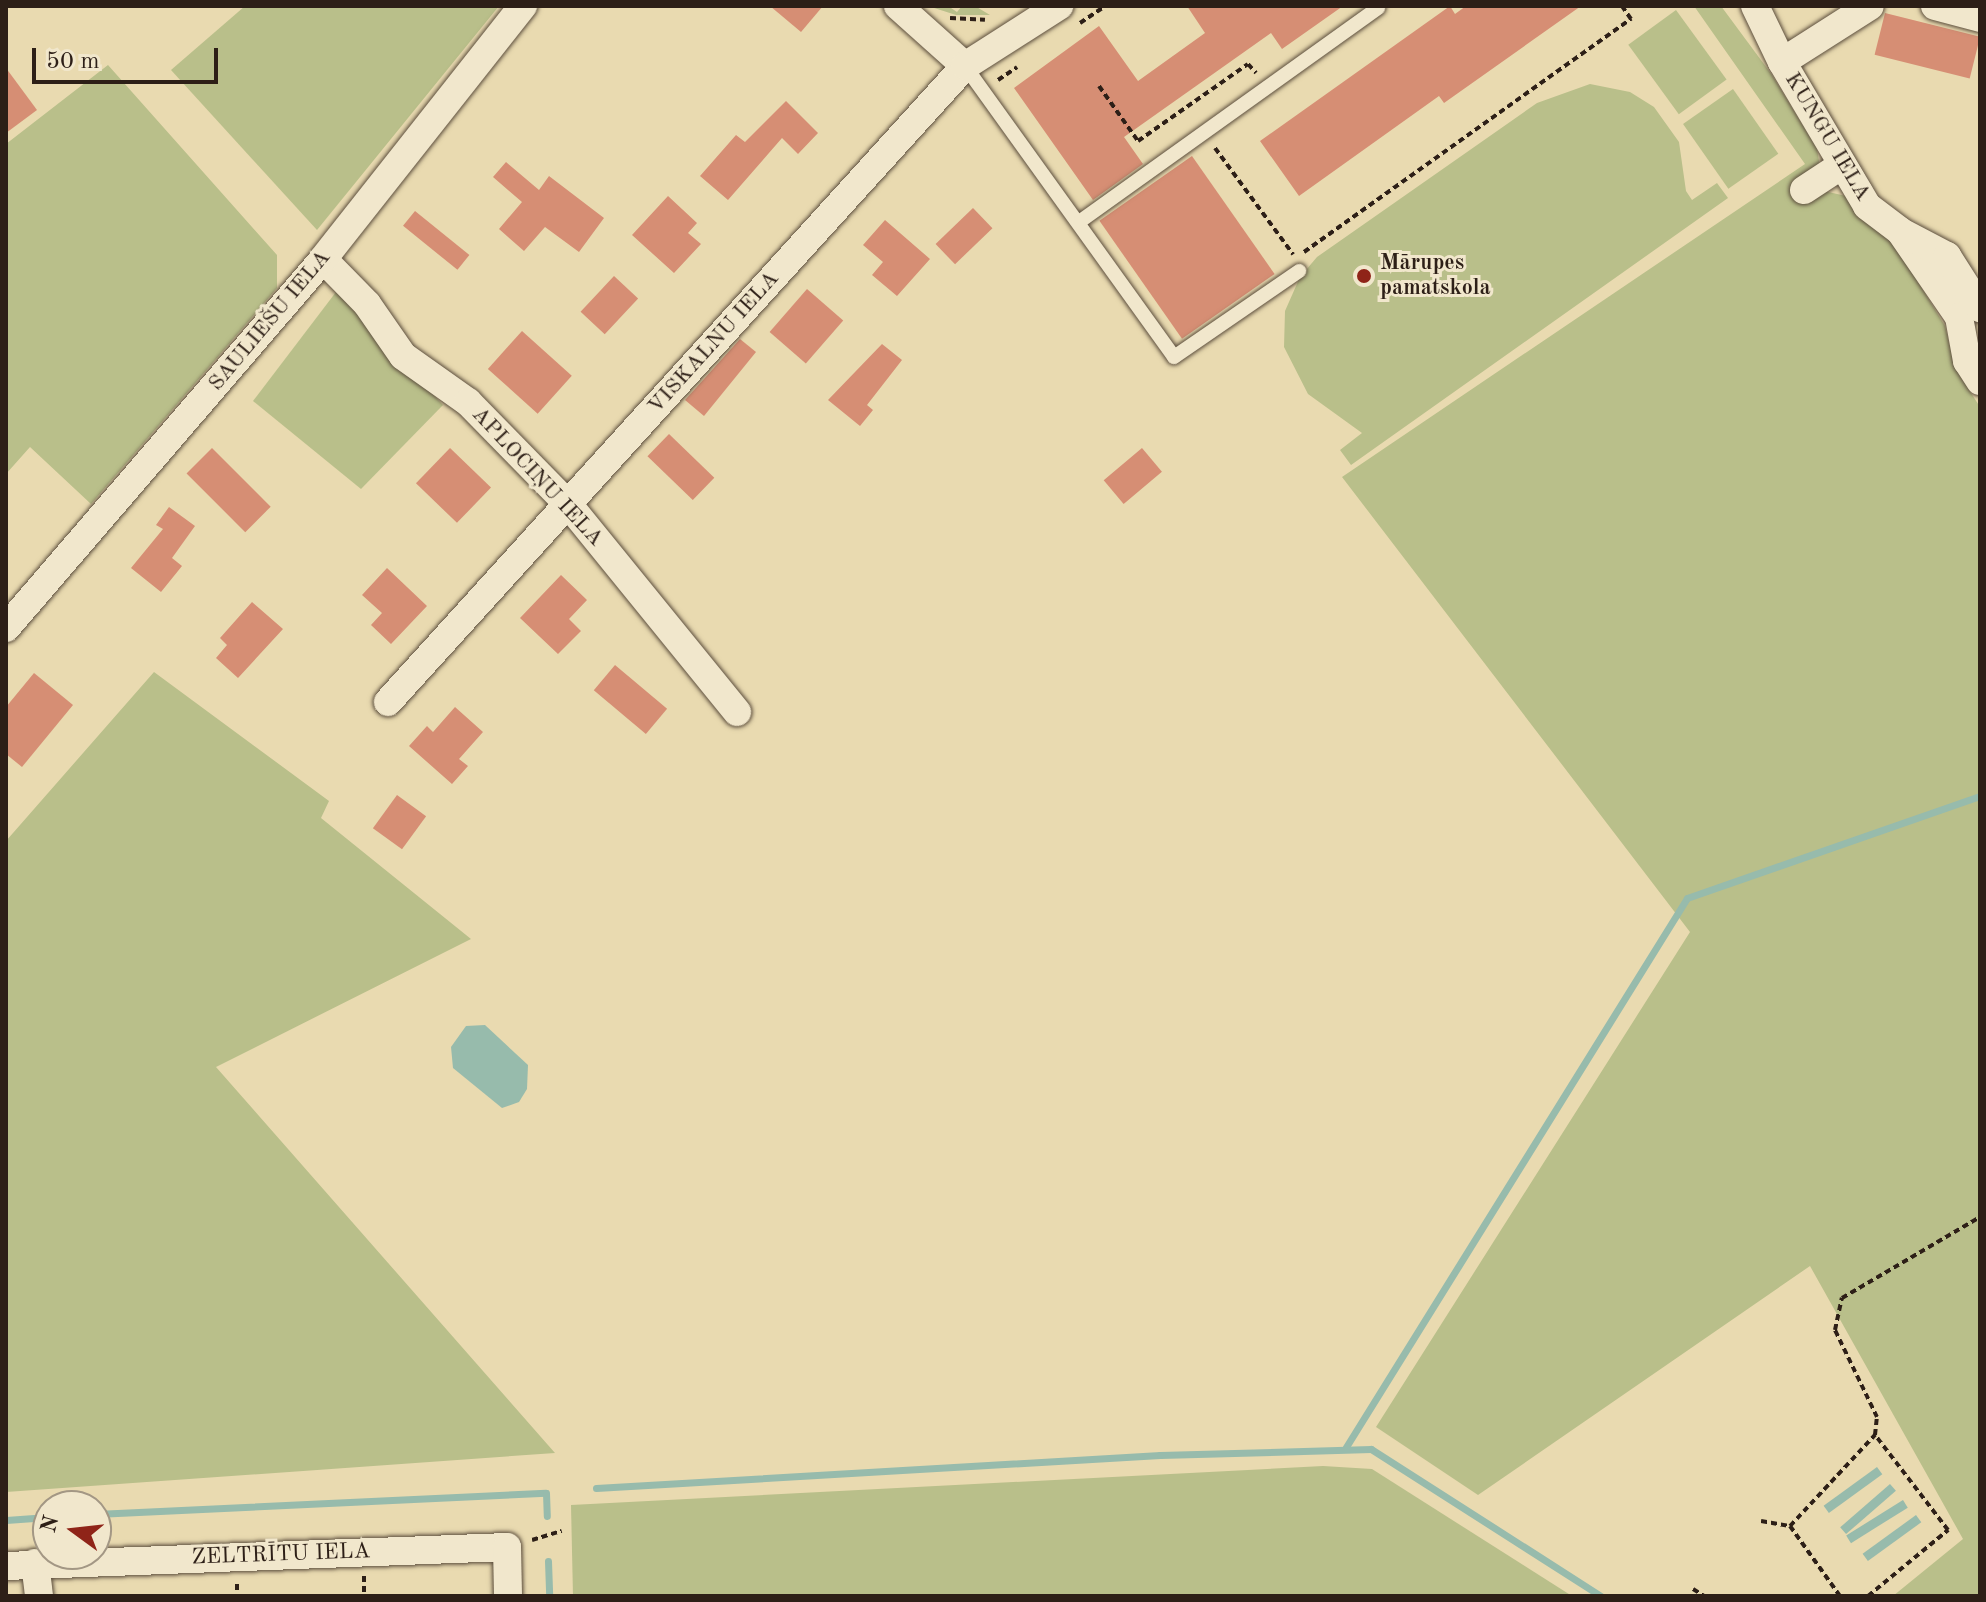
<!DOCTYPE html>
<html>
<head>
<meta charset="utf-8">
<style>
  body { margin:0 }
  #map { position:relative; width:1986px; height:1602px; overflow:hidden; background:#e9dab0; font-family:"Old Standard TT",serif }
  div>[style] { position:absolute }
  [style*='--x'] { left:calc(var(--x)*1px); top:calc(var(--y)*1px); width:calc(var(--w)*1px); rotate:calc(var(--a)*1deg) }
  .green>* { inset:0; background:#b9bf8a; transform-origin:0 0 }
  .water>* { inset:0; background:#97bbac; transform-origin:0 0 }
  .stream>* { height:7px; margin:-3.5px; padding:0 3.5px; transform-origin:3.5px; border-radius:3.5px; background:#97bbac }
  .building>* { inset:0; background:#d68e74; transform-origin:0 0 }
  .path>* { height:4px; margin-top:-2px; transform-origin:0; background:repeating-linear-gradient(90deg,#2d1f17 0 6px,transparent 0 10px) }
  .roads { filter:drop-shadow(0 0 2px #5c4e3d) drop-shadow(0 0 2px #5c4e3d) }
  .service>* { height:14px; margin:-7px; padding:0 7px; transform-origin:7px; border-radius:7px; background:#f1e7cc }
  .minor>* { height:28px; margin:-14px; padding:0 14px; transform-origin:14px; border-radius:14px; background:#f1e7cc }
  .dots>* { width:22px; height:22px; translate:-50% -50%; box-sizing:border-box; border:4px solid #f1e7cc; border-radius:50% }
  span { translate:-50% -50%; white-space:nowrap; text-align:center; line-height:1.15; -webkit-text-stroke:6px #f1e7cc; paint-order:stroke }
  .street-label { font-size:22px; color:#2d1f17 }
  .poi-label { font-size:22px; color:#2d1f17; font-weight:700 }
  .left { translate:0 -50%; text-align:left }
  .frame { position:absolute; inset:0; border:8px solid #2d1f17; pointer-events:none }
  .north { position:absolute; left:32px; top:1490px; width:80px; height:80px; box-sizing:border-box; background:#f1e7cc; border:2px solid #a39784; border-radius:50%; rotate:285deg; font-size:22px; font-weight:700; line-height:32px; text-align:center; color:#2d1f17 }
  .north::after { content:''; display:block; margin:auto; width:28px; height:36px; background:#8f2418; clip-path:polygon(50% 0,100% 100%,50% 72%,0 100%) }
  .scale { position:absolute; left:32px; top:48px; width:186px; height:36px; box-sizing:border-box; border:4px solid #2d1f17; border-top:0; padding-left:10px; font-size:24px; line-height:28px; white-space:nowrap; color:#2d1f17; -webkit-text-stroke:6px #f1e7cc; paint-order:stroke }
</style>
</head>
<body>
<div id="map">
  <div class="green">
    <i style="clip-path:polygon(245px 6px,499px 6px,317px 230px,171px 70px)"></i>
    <i style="clip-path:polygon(928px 6px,948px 6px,957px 12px,962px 6px,975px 6px,990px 15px,956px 15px)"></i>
    <i style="clip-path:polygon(1694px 6px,1721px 6px,1772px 75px,1817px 149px,1824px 191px,1846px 196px,1857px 216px,1893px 241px,1945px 326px,1955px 368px,1980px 407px,1980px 1596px,1893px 1596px,1963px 1539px,1810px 1266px,1478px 1495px,1376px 1427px,1690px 932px,1342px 477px,1805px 164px)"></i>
    <i style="left:1676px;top:10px;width:86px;height:59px;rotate:54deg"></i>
    <i style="clip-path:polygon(108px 65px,277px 255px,277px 288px,91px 504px,30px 447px,6px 474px,6px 144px)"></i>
    <i style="clip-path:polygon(1590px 84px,1630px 92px,1654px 107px,1679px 142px,1686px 191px,1692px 200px,1717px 183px,1728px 198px,1351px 465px,1340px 450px,1362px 433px,1308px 394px,1284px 347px,1285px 311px,1300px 277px,1317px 257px,1537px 103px)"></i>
    <i style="left:1733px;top:89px;width:79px;height:61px;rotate:55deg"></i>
    <i style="clip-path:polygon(336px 292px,443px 405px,361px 489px,253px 401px)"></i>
    <i style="clip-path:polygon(154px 672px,329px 801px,321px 818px,471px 939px,216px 1067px,555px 1453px,6px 1492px,6px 841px)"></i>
    <i style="clip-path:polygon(1323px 1466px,1372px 1469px,1572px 1596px,573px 1596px,571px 1505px)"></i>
  </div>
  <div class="water">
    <i style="clip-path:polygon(485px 1025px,528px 1065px,527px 1089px,519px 1102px,502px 1108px,453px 1068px,451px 1047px,466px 1026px)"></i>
    <i style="left:1877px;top:1467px;width:9px;height:66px;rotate:54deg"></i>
    <i style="left:1890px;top:1484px;width:9px;height:66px;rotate:49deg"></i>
    <i style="left:1903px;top:1500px;width:9px;height:67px;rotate:58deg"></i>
    <i style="left:1916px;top:1515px;width:9px;height:66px;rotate:54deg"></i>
  </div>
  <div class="stream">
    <i style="--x:1346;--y:1447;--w:646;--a:-58.15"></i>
    <i style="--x:1687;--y:898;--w:310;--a:-19.2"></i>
    <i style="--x:596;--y:1488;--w:565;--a:-3.35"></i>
    <i style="--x:1160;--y:1455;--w:211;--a:-1.6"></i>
    <i style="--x:1371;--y:1449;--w:273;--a:32.6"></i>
    <i style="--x:96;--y:1514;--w:450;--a:-2.7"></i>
    <i style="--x:546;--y:1493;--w:23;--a:88"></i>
    <i style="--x:6;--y:1520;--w:42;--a:-4.1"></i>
    <i style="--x:548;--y:1561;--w:35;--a:88"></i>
  </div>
  <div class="building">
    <i style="clip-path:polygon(770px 6px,823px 6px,801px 32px)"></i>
    <i style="clip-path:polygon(1187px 6px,1343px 6px,1282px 49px,1271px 33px,1124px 137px,1143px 164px,1093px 200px,1014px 88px,1099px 26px,1138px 81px,1205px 33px)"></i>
    <i style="clip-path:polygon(1450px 6px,1455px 14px,1466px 6px,1581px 6px,1444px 103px,1439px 96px,1299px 196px,1260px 141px)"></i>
    <i style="left:1885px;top:13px;width:98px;height:43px;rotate:14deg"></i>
    <i style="clip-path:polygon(6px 68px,37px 110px,6px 133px)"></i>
    <i style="clip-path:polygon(786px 101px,818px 133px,798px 154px,782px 138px,728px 200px,700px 176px,736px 135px,745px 142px)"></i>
    <i style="left:1192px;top:156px;width:144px;height:113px;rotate:55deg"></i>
    <i style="clip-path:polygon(506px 162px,539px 190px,549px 176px,604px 218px,579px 252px,545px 227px,524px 251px,499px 229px,522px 202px,493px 177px)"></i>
    <i style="clip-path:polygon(668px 196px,697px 223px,688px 233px,701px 244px,674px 273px,632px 235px)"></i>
    <i style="left:973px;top:208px;width:28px;height:52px;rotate:46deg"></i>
    <i style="left:415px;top:211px;width:70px;height:19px;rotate:39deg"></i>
    <i style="clip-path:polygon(885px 220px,930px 259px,897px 296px,872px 275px,883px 262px,863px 245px)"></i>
    <i style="left:614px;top:276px;width:33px;height:49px;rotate:43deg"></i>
    <i style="left:807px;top:289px;width:48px;height:57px;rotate:41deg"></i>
    <i style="left:522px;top:331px;width:67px;height:51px;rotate:42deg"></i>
    <i style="clip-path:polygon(740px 339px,756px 352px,704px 416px,685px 400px)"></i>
    <i style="clip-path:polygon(882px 344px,902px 360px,867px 405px,873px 410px,860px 426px,828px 400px)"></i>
    <i style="left:669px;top:434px;width:63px;height:31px;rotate:44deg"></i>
    <i style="left:212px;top:448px;width:83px;height:36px;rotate:45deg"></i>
    <i style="left:450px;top:448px;width:57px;height:49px;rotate:44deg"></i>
    <i style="left:1142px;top:448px;width:31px;height:50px;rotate:50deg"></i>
    <i style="clip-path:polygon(169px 507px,195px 526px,172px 558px,182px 566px,161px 592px,131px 568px,163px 529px,156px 525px)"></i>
    <i style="clip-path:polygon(387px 568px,427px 606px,391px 644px,371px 625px,382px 613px,362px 595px)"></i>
    <i style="clip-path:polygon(561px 575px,587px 600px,569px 619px,581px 631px,558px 654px,520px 618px)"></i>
    <i style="clip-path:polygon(252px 602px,283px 629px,238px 678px,216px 658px,227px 645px,220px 638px)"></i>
    <i style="left:615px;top:665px;width:68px;height:33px;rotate:40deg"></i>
    <i style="clip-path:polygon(34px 673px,73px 705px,22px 767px,6px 754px,6px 707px)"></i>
    <i style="clip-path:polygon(455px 707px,483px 732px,459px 759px,468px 766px,452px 784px,409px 746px,427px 726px,433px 732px)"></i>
    <i style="left:397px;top:795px;width:36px;height:41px;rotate:36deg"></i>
  </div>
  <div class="path">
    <i style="--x:950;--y:18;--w:35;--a:3"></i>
    <i style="--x:1080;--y:23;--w:30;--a:-34"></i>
    <i style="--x:998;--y:80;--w:23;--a:-34"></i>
    <i style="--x:1099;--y:86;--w:67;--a:54.7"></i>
    <i style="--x:1138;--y:141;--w:134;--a:-35"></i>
    <i style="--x:1248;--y:64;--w:12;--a:48"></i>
    <i style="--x:1215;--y:148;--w:132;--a:53.7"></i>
    <i style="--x:1304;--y:252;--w:402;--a:-35.5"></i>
    <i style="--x:1631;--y:19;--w:16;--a:-125"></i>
    <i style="--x:1761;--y:1521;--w:29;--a:10"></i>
    <i style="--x:1790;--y:1526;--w:125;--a:-47"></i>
    <i style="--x:1875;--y:1435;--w:18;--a:-84"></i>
    <i style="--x:1877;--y:1417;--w:97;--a:-115.8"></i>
    <i style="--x:1835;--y:1330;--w:33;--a:-78"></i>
    <i style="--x:1842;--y:1298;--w:160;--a:-30.4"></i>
    <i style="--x:1790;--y:1526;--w:86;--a:54.5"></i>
    <i style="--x:532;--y:1540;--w:31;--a:-17"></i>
    <i style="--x:364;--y:1576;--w:20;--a:90"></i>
    <i style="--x:237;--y:1584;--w:12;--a:90"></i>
    <i style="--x:1693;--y:1589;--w:13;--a:32"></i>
    <i style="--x:1868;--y:1596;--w:104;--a:-39.5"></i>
    <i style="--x:1948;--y:1530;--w:118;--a:-127.5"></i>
  </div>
  <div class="roads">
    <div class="service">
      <i style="--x:965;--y:66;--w:358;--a:54.3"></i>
      <i style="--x:1174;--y:357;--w:152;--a:-34.5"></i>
      <i style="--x:1079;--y:222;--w:368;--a:-35.6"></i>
    </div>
    <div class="minor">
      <i style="--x:898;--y:6;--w:90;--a:41.8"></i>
      <i style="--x:1755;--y:6;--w:62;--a:64.3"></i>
      <i style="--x:1782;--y:62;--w:167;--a:59.4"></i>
      <i style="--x:1867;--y:206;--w:41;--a:37.1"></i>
      <i style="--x:1900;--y:231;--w:104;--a:55.5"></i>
      <i style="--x:1959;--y:317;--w:45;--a:79.7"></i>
      <i style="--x:1967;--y:361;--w:24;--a:57"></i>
      <i style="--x:1935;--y:6;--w:47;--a:14.9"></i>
      <i style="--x:1782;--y:62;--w:104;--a:-32.5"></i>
      <i style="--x:1804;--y:190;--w:45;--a:-33.3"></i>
      <i style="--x:1903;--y:233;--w:50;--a:27.6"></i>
      <i style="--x:1947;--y:256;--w:62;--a:57.6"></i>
      <i style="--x:323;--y:259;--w:63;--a:45.6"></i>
      <i style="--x:367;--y:304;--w:63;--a:55.3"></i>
      <i style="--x:403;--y:356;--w:80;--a:35.3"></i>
      <i style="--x:468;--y:402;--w:143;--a:45.6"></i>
      <i style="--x:568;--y:504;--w:268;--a:50.9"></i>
      <i style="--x:6;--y:628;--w:486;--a:-49.3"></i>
      <i style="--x:323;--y:259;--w:323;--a:-51.7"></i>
      <i style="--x:388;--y:702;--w:859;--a:-47.78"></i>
      <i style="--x:965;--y:66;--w:112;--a:-32.6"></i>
      <i style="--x:35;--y:1563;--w:33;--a:83"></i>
      <i style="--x:6;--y:1566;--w:501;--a:-2.17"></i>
      <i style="--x:507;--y:1547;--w:49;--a:88.8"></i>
    </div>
  </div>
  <div class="dots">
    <i style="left:1364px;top:276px;background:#8f2418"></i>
  </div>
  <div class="street-label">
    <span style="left:1827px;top:137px;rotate:59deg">KUNGU IELA</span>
    <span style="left:270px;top:321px;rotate:-50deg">SAULIEŠU IELA</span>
    <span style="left:714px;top:343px;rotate:-48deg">VISKALNU IELA</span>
    <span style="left:537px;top:477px;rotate:47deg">APLOCIŅU IELA</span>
    <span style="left:281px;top:1555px;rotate:-2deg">ZELTRĪTU IELA</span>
  </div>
  <div class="poi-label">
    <span class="left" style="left:1380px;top:276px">Mārupes<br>pamatskola</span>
  </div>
  <div class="frame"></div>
  <div class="north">N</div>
  <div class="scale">50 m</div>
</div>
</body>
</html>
